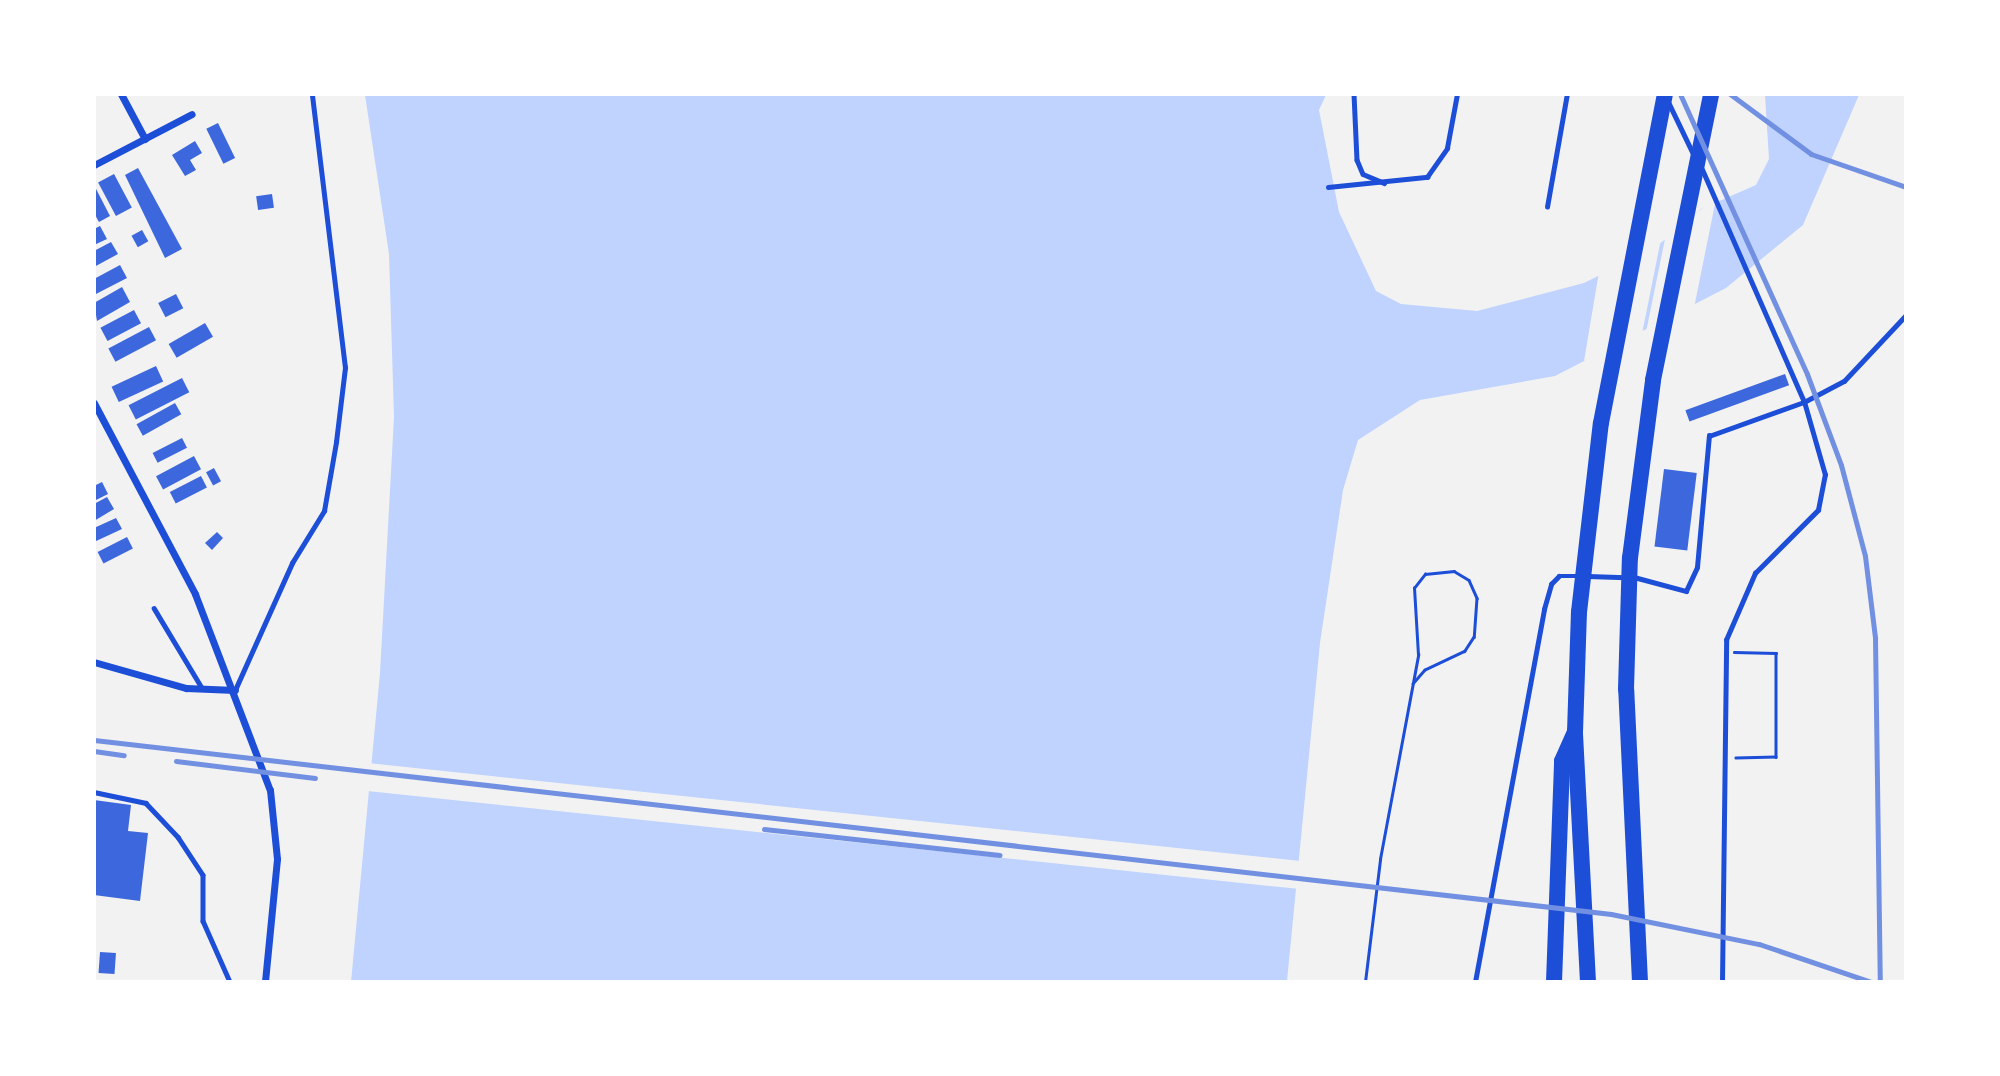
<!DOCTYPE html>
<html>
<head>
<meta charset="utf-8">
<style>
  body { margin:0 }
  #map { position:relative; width:2000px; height:1076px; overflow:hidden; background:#f2f2f2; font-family:Bitter,serif }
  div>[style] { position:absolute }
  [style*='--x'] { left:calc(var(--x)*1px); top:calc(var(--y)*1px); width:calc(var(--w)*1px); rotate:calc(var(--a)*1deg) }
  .water>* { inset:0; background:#bfd3fe }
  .pier>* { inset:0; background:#f2f2f2; transform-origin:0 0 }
  .building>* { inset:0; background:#3d67dc; transform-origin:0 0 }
  .path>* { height:2.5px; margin:-1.25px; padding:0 1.25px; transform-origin:1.25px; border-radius:1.25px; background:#1d4ed8 }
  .service>* { height:4.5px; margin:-2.25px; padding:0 2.25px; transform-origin:2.25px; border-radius:2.25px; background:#1d4ed8 }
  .minor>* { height:7px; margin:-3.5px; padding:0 3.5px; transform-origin:3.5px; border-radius:3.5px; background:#1d4ed8 }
  .motorway>* { height:16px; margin:-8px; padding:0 8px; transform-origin:8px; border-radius:8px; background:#1d4ed8 }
  .rail>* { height:5px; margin:-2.5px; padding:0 2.5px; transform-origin:2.5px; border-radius:2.5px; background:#7290e2 }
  span { translate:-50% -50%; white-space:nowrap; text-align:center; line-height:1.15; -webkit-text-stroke:5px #fff; paint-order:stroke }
  .frame { position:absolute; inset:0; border:96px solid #fff; pointer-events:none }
</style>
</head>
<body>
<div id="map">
  <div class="water">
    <i style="clip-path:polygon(365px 95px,1326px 95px,1319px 110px,1339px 212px,1376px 291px,1401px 304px,1477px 311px,1584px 283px,1656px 247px,1701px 209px,1756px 185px,1769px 159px,1765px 95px,1859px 95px,1803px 225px,1726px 288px,1555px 376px,1420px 400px,1358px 440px,1343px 490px,1320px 643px,1287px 981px,351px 982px,380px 673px,394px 417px,389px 254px)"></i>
  </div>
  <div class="pier">
    <i style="clip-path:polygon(1716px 199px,1693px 313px,1645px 337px,1666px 234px)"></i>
    <i style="clip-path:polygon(1661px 239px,1641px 339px,1584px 361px,1599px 272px)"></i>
    <i style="left:368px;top:763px;width:940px;height:28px;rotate:6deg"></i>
  </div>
  <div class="building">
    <i style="left:218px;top:123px;width:39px;height:13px;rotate:64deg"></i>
    <i style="clip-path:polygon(195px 141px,202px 153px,190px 160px,196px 170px,185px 176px,172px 155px)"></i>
    <i style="clip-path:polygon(138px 168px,182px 249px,165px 258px,125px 175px)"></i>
    <i style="left:114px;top:174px;width:38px;height:18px;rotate:62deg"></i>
    <i style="clip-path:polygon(94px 185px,110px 216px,99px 222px,94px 213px)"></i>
    <i style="left:272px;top:194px;width:14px;height:16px;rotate:82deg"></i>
    <i style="clip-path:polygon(100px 226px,107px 239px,94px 245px,94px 229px)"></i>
    <i style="left:142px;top:230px;width:13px;height:12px;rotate:61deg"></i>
    <i style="clip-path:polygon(111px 242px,118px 254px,94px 267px,94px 251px)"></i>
    <i style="clip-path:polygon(120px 265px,127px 278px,94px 295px,94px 279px)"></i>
    <i style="clip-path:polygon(122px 287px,130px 302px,97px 321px,94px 303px)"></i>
    <i style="left:176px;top:294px;width:16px;height:20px;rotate:63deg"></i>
    <i style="left:134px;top:310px;width:15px;height:38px;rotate:62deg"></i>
    <i style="left:205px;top:323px;width:16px;height:42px;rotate:60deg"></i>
    <i style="left:149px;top:327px;width:15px;height:46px;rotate:62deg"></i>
    <i style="left:156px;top:366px;width:17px;height:49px;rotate:65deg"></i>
    <i style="left:1785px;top:374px;width:12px;height:106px;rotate:70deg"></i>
    <i style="left:182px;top:378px;width:16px;height:60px;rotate:63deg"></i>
    <i style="left:175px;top:403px;width:13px;height:44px;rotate:61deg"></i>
    <i style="left:182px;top:438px;width:11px;height:33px;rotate:63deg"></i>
    <i style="left:194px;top:456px;width:15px;height:43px;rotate:62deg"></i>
    <i style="left:214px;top:468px;width:15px;height:9px;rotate:62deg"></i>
    <i style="left:1664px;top:469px;width:33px;height:78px;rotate:7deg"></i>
    <i style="left:201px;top:476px;width:13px;height:35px;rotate:63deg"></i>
    <i style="clip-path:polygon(102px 482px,108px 494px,94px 501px,94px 486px)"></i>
    <i style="clip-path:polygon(107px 497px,114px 509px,94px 521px,94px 504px)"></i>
    <i style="clip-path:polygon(116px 518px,122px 529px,94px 542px,94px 528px)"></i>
    <i style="clip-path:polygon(217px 532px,223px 538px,212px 550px,205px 543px)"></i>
    <i style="left:127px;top:537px;width:13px;height:33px;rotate:63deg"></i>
    <i style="clip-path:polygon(94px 800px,131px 805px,128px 831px,148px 833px,140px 901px,94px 895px)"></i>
    <i style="left:100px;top:952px;width:16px;height:21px;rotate:4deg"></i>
  </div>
  <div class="path">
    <i style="--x:1734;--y:652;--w:42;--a:1.4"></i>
    <i style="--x:1776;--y:653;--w:104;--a:90"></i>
    <i style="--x:1776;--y:757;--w:40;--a:178.6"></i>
    <i style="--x:1365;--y:982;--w:124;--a:-83"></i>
    <i style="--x:1380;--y:859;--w:208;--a:-79.4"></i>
    <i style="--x:1418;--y:655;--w:67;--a:-93.4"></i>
    <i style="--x:1414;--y:588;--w:18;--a:-52"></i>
    <i style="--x:1425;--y:574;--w:29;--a:-6"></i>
    <i style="--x:1454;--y:571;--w:17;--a:31"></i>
    <i style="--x:1469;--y:580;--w:20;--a:66"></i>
    <i style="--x:1477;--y:598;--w:39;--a:94"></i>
    <i style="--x:1474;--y:637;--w:17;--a:123"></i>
    <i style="--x:1465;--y:651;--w:44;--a:154.6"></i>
    <i style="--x:1425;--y:670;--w:18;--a:131"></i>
  </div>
  <div class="service">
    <i style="--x:1354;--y:94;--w:66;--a:87.4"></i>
    <i style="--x:1357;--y:160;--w:15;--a:67"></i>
    <i style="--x:1363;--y:174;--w:23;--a:23"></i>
    <i style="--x:1668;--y:101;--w:58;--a:64.3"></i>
    <i style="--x:1328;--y:187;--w:100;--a:-5.8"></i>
    <i style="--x:1427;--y:177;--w:35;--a:-55"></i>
    <i style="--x:1447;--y:148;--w:55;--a:-79.5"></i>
    <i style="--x:1547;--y:207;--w:115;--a:-80"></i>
    <i style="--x:1588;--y:576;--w:37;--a:2"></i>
    <i style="--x:1634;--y:577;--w:54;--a:15.1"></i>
    <i style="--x:1686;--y:591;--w:26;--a:-65"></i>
    <i style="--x:1697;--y:567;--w:132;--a:-84.8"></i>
    <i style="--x:1709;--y:436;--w:101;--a:-19.7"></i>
    <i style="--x:1804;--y:402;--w:253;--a:-113.7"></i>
    <i style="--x:154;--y:608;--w:93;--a:59"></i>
    <i style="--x:235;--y:690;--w:139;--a:-65.8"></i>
    <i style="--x:292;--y:563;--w:61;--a:-58.4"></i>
    <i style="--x:324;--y:511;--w:70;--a:-80.1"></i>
    <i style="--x:336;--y:442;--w:75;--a:-83.1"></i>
    <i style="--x:345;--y:368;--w:276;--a:-96.9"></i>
    <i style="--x:94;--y:792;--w:53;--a:11.9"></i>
    <i style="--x:146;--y:803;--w:47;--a:46.7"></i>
    <i style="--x:178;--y:837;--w:45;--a:56.7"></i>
    <i style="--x:203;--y:875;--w:46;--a:90"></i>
    <i style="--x:203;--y:921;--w:67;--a:66.1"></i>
    <i style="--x:1475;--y:982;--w:379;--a:-79.5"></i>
    <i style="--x:1544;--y:609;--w:26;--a:-74"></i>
    <i style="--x:1551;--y:584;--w:11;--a:-45"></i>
    <i style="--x:1559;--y:576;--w:21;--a:0"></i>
    <i style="--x:1722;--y:982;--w:342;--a:-89.3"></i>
    <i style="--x:1726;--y:640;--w:73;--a:-66.6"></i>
    <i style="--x:1755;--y:573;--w:89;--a:-45"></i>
    <i style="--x:1818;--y:510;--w:36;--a:-79"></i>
    <i style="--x:1825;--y:475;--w:76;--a:-106"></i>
    <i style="--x:1804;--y:402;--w:45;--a:-27.7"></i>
    <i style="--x:1844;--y:381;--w:91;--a:-46.8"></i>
  </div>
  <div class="minor">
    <i style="--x:121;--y:94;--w:51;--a:61.9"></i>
    <i style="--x:94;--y:165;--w:110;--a:-27.5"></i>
    <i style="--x:94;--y:403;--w:216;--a:62.1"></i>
    <i style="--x:195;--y:594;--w:210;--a:69.1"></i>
    <i style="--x:270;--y:790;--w:69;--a:84.2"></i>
    <i style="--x:277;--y:859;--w:124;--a:95.6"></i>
    <i style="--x:94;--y:662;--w:96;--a:15.8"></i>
    <i style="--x:186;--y:688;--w:49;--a:2.3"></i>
  </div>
  <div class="motorway">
    <i style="--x:1554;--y:982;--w:221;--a:-87.9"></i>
    <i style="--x:1562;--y:761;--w:32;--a:-66"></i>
    <i style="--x:1588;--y:982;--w:250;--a:-93"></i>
    <i style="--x:1575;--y:732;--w:120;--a:-88.1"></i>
    <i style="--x:1579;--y:612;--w:190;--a:-83.4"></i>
    <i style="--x:1601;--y:423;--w:335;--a:-79"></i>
    <i style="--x:1640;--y:982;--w:293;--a:-92.7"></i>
    <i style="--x:1626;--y:689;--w:131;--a:-88.3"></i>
    <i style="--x:1630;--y:558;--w:179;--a:-82.6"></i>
    <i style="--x:1653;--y:380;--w:292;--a:-78.5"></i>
  </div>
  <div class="rail">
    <i style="--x:1680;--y:94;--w:307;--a:65.6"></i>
    <i style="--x:1807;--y:374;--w:97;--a:69.5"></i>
    <i style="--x:1841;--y:465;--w:94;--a:75.2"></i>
    <i style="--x:1865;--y:556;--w:83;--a:83"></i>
    <i style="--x:1875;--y:638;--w:344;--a:89.2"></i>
    <i style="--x:1730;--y:94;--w:101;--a:36.5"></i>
    <i style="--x:1811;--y:154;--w:101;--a:19.2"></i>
    <i style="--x:94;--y:740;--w:1527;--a:6.54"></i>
    <i style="--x:1611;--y:914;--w:151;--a:11.5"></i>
    <i style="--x:1759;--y:944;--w:118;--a:18.7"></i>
    <i style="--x:94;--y:751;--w:30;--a:8"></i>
    <i style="--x:176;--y:761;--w:140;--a:7"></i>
    <i style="--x:764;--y:829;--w:237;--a:6.3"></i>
  </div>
  <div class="frame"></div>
</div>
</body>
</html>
